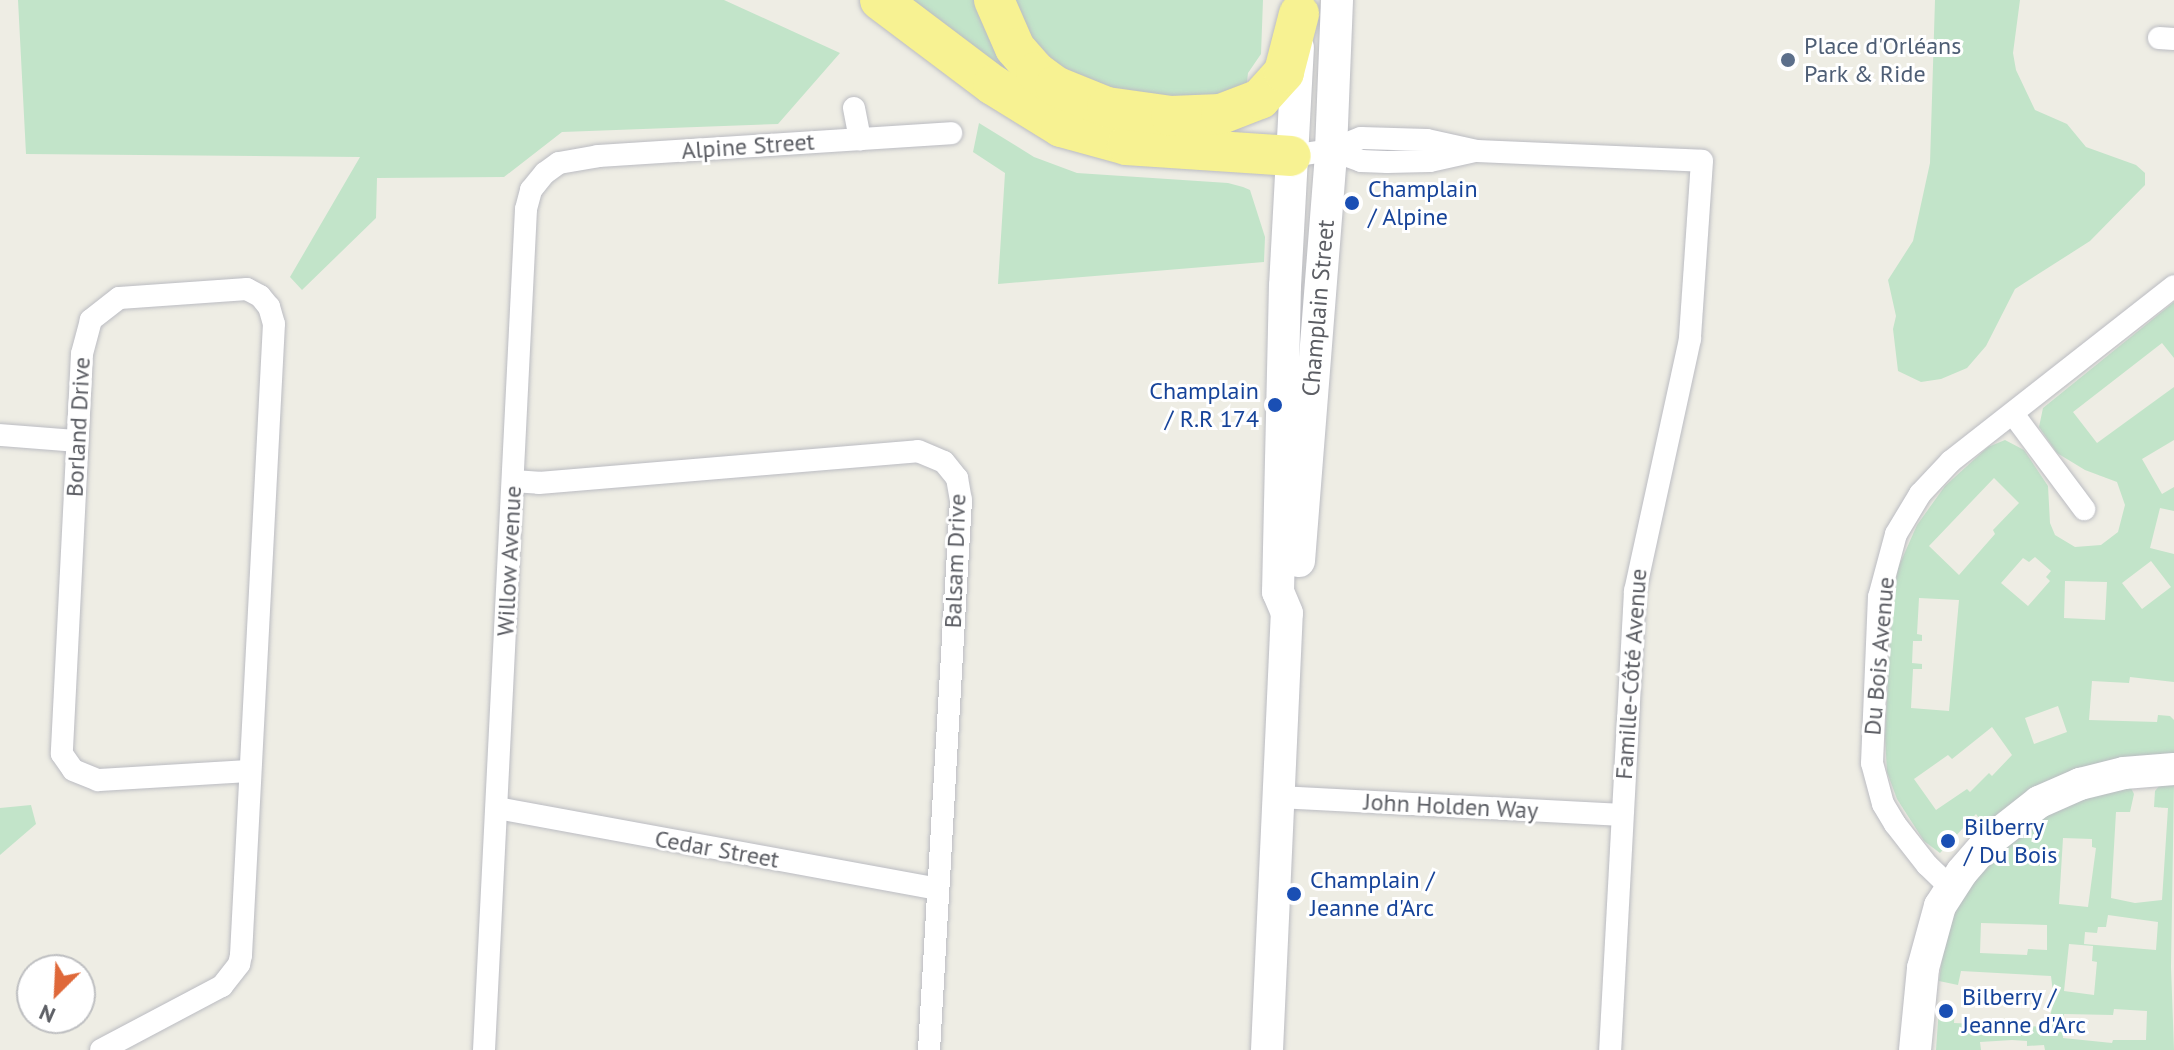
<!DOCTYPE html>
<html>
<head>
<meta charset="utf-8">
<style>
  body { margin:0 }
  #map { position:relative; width:2174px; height:1050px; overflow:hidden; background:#eeede4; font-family:"PT Sans",sans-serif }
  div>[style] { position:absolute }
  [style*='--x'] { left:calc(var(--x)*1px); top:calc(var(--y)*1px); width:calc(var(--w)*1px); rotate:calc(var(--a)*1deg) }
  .green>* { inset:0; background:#c2e4c9 }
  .roads { filter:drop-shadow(0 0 2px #bbbcc2) drop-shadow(0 0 2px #bbbcc2) }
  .street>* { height:22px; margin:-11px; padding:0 11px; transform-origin:11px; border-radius:11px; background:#fff }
  .secondary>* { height:32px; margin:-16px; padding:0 16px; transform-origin:16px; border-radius:16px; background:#fff }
  .highway>* { height:40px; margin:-20px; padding:0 20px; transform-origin:20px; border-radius:20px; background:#f7f292 }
  .dots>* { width:22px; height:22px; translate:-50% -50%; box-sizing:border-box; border:4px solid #fff; border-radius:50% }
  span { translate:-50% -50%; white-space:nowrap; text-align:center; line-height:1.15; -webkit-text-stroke:6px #fff; paint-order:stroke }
  .service-label { font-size:24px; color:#4e5e75 }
  .left { translate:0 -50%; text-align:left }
  .street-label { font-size:24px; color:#5c5e64 }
  .transit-label { font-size:24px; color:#164399 }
  .right { translate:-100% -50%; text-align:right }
  .north { position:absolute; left:16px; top:954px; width:80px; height:80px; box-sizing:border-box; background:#fff; border:2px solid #bebfc1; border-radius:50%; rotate:204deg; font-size:22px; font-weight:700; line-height:32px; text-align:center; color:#5c5e64 }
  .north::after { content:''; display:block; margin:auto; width:28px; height:36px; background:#df6839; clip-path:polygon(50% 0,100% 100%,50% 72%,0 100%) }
</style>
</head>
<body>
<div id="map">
  <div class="green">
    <i style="clip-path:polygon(18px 0,724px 0,840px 53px,778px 124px,562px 132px,504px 177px,377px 178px,376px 218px,302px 290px,290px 277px,360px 157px,26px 154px)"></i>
    <i style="clip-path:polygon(903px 0,979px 0,1071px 116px)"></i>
    <i style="clip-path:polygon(1014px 0,1263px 0,1261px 54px,1248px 73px,1246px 90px,1234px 97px,1159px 97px,1126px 92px,1094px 83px,1057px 64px,1030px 36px)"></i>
    <i style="clip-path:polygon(1935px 0,2020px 0,2013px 53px,2016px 70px,2035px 110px,2067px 124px,2086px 147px,2136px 165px,2145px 173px,2145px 185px,2090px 241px,2015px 289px,1986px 346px,1967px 368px,1941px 379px,1921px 382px,1898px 371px,1893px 329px,1896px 316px,1888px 280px,1913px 241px,1930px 163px)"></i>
    <i style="clip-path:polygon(979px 123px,1034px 157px,1077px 173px,1228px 183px,1243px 187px,1250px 190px,1265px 237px,1264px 262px,998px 284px,1005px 173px,973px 152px)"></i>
    <i style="clip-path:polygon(evenodd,2174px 302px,2174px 358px,2162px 343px,2073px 412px,2097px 443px,2174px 387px,2174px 440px,2142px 459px,2162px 494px,2174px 487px,2174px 511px,2160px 508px,2150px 548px,2174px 554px,2174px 682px,2130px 677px,2129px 683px,2092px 681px,2089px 720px,2157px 722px,2158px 715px,2170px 716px,2174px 720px,2174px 757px,2029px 794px,1984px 825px,1976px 814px,1940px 853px,1924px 841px,1897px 799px,1887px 772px,1885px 736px,1892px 604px,1898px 568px,1917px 525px,1945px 486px,1988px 447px,2005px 440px,2024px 450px,2048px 486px,2050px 523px,2055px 535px,2075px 547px,2101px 545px,2118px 532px,2125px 505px,2117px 482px,2085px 470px,2057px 453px,2039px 427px,2043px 408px,2174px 302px,1994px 478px,2019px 503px,1993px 530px,1995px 534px,1959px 575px,1929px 546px,1994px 478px,2174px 302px,2035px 557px,2051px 571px,2046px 577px,2050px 581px,2028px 606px,2001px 583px,2023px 558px,2029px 562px,2035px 557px,2174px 302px,2151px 561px,2171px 587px,2142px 609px,2122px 583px,2151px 561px,2174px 302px,2065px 581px,2107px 582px,2105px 620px,2064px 618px,2065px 581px,2174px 302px,1919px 598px,1959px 600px,1949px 711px,1911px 708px,1913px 669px,1922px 669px,1922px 664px,1912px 663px,1913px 641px,1922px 641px,1922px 635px,1917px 634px,1919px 598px,2174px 302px,2058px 706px,2067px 732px,2034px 744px,2025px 718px,2058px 706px,2174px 302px,1992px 727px,2012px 755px,1992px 776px,1989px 773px,1970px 792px,1967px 789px,1936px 810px,1914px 779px,1948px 755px,1952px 759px,1992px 727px)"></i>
    <i style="clip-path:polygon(evenodd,2174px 783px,2171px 967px,2174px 1050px,2045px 1050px,2044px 1045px,2027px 1046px,2027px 1041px,2012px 1040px,1980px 1042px,1981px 1050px,1936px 1050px,1939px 1008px,1955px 1007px,1954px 1023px,2047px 1027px,2054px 1001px,2051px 976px,1961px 971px,1958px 985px,1939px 981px,1943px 951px,1959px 900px,2010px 839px,2046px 814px,2101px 792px,2130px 786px,2134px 794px,2130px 812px,2116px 812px,2111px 898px,2135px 903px,2162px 900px,2168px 808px,2154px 807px,2155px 791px,2160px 785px,2174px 783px,2063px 838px,2092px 839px,2092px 847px,2096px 848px,2088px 907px,2059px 904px,2063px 838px,2174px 783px,2108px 915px,2158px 922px,2156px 950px,2084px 944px,2085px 932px,2097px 933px,2098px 927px,2106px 927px,2108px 915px,2174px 783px,1981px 923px,2047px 925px,2047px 950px,2028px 949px,2027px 955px,1980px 953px,1981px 923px,2174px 783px,2069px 944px,2093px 946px,2092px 961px,2097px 962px,2094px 995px,2064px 991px,2069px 944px,2174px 783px,2114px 1009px,2147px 1011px,2146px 1040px,2113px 1040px,2112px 1043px,2063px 1038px,2064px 1014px,2113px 1015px,2114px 1009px)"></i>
    <i style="clip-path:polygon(31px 805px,36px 824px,0 855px,0 808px)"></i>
  </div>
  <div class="roads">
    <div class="street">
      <i style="--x:2159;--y:38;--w:15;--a:4"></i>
      <i style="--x:854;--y:108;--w:32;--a:79"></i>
      <i style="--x:1331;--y:150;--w:32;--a:20"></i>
      <i style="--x:1361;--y:161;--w:26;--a:2"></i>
      <i style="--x:1387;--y:162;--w:43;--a:-1.3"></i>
      <i style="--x:1430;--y:161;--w:46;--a:-12.5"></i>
      <i style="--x:1291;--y:156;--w:40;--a:-8.5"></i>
      <i style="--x:1331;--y:150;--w:32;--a:-22"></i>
      <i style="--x:1361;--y:138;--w:66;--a:1.7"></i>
      <i style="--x:1427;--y:140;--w:51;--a:12.4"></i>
      <i style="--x:1477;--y:151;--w:225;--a:2.5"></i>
      <i style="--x:1702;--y:161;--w:178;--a:93.9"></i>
      <i style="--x:1690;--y:339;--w:258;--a:102.3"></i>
      <i style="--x:1635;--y:591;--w:460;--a:93.1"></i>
      <i style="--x:2013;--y:414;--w:119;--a:53.2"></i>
      <i style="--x:0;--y:435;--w:77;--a:4.5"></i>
      <i style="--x:513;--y:481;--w:26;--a:4"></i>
      <i style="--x:539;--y:483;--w:380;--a:-4.8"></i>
      <i style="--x:918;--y:451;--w:28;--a:23"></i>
      <i style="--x:944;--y:462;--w:21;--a:51"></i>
      <i style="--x:957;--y:478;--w:22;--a:80"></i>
      <i style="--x:961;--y:500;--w:551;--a:93.33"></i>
      <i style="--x:1280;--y:797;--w:342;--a:3"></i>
      <i style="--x:497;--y:808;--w:448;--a:10.4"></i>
      <i style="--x:1951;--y:888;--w:33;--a:-136"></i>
      <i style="--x:1927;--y:865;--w:52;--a:-128"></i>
      <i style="--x:1895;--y:824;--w:23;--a:-121"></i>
      <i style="--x:1883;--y:804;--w:42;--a:-105"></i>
      <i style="--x:1872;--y:763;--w:166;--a:-87.6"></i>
      <i style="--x:1879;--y:597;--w:65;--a:-74.9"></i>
      <i style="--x:1896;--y:534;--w:47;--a:-59"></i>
      <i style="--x:1920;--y:494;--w:45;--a:-46.8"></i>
      <i style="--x:1951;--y:461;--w:283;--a:-38.1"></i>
      <i style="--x:101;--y:1050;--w:137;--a:-27.9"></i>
      <i style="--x:222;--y:986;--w:28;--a:-52"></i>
      <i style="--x:239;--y:964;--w:9;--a:-77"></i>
      <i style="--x:241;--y:955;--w:632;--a:-87.01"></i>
      <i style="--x:274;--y:324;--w:18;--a:-106"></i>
      <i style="--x:269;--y:307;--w:14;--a:-129"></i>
      <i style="--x:260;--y:296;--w:15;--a:-152"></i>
      <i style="--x:247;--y:289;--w:128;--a:176"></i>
      <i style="--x:119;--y:298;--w:36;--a:142"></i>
      <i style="--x:91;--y:320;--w:35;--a:105"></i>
      <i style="--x:82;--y:354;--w:400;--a:92.9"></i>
      <i style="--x:62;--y:754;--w:19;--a:55"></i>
      <i style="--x:73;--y:770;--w:27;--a:22"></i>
      <i style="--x:98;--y:780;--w:152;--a:-3.4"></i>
      <i style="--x:484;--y:1050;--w:842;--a:-87.14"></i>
      <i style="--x:526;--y:209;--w:20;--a:-75"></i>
      <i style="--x:531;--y:190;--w:22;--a:-51"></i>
      <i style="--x:545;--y:173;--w:17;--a:-36"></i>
      <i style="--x:559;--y:163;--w:40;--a:-10"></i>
      <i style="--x:598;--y:156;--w:354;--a:-3.7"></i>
    </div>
    <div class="secondary">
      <i style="--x:1299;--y:561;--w:412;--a:-85.5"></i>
      <i style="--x:1331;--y:150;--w:150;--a:-87.7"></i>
      <i style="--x:1267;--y:1050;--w:437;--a:-87.4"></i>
      <i style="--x:1287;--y:613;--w:23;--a:-113"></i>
      <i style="--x:1278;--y:592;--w:306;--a:-88.7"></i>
      <i style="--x:1285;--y:286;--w:239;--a:-86.9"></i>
      <i style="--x:1915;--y:1050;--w:82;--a:-84.4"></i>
      <i style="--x:1923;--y:968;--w:64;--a:-74.7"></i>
      <i style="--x:1940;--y:906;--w:40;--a:-57.1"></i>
      <i style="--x:1962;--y:872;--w:40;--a:-49"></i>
      <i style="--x:1988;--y:842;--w:65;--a:-38.1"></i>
      <i style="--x:2039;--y:802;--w:45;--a:-23.7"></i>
      <i style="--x:2080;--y:784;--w:45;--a:-14"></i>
      <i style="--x:2124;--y:773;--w:50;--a:-4.6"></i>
    </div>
    <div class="highway">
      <i style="--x:880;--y:0;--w:141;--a:37"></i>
      <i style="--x:993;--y:85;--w:80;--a:31.7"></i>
      <i style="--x:1061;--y:127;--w:68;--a:15.3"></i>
      <i style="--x:1127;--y:145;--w:164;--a:3.8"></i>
      <i style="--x:994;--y:0;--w:52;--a:66.4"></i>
      <i style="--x:1015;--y:48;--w:32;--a:49"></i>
      <i style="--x:1036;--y:72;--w:24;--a:36"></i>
      <i style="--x:1055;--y:86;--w:56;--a:22"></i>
      <i style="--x:1107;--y:107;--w:65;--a:8"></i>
      <i style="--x:1171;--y:116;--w:50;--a:-2.3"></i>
      <i style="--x:1221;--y:114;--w:42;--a:-21"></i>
      <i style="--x:1260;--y:99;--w:36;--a:-48"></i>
      <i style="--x:1284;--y:72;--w:60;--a:-75.5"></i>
    </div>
  </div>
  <div class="dots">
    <i style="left:1788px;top:60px;background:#5c6f8a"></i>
    <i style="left:1352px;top:203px;background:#1a4fb4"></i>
    <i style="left:1275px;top:405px;background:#1a4fb4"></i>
    <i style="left:1948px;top:841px;background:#1a4fb4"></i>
    <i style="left:1294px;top:894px;background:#1a4fb4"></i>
    <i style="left:1946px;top:1011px;background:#1a4fb4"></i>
  </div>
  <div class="service-label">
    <span class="left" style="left:1804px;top:60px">Place d'Orléans<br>Park &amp; Ride</span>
  </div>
  <div class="street-label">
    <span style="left:748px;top:146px;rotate:-4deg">Alpine Street</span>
    <span style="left:1318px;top:308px;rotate:-85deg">Champlain Street</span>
    <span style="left:78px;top:427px;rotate:-87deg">Borland Drive</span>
    <span style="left:509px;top:561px;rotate:-87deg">Willow Avenue</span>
    <span style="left:955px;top:561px;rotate:-88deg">Balsam Drive</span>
    <span style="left:1879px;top:656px;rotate:-85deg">Du Bois Avenue</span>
    <span style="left:1631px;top:674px;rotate:-86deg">Famille-Côté Avenue</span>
    <span style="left:1451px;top:806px;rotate:3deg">John Holden Way</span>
    <span style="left:717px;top:849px;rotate:10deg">Cedar Street</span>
  </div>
  <div class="transit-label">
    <span class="left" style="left:1368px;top:203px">Champlain<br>/ Alpine</span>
    <span class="right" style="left:1259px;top:405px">Champlain<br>/ R.R 174</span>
    <span class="left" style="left:1964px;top:841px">Bilberry<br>/ Du Bois</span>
    <span class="left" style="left:1310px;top:894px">Champlain /<br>Jeanne d'Arc</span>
    <span class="left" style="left:1962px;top:1011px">Bilberry /<br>Jeanne d'Arc</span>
  </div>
  <div class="north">N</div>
</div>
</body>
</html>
